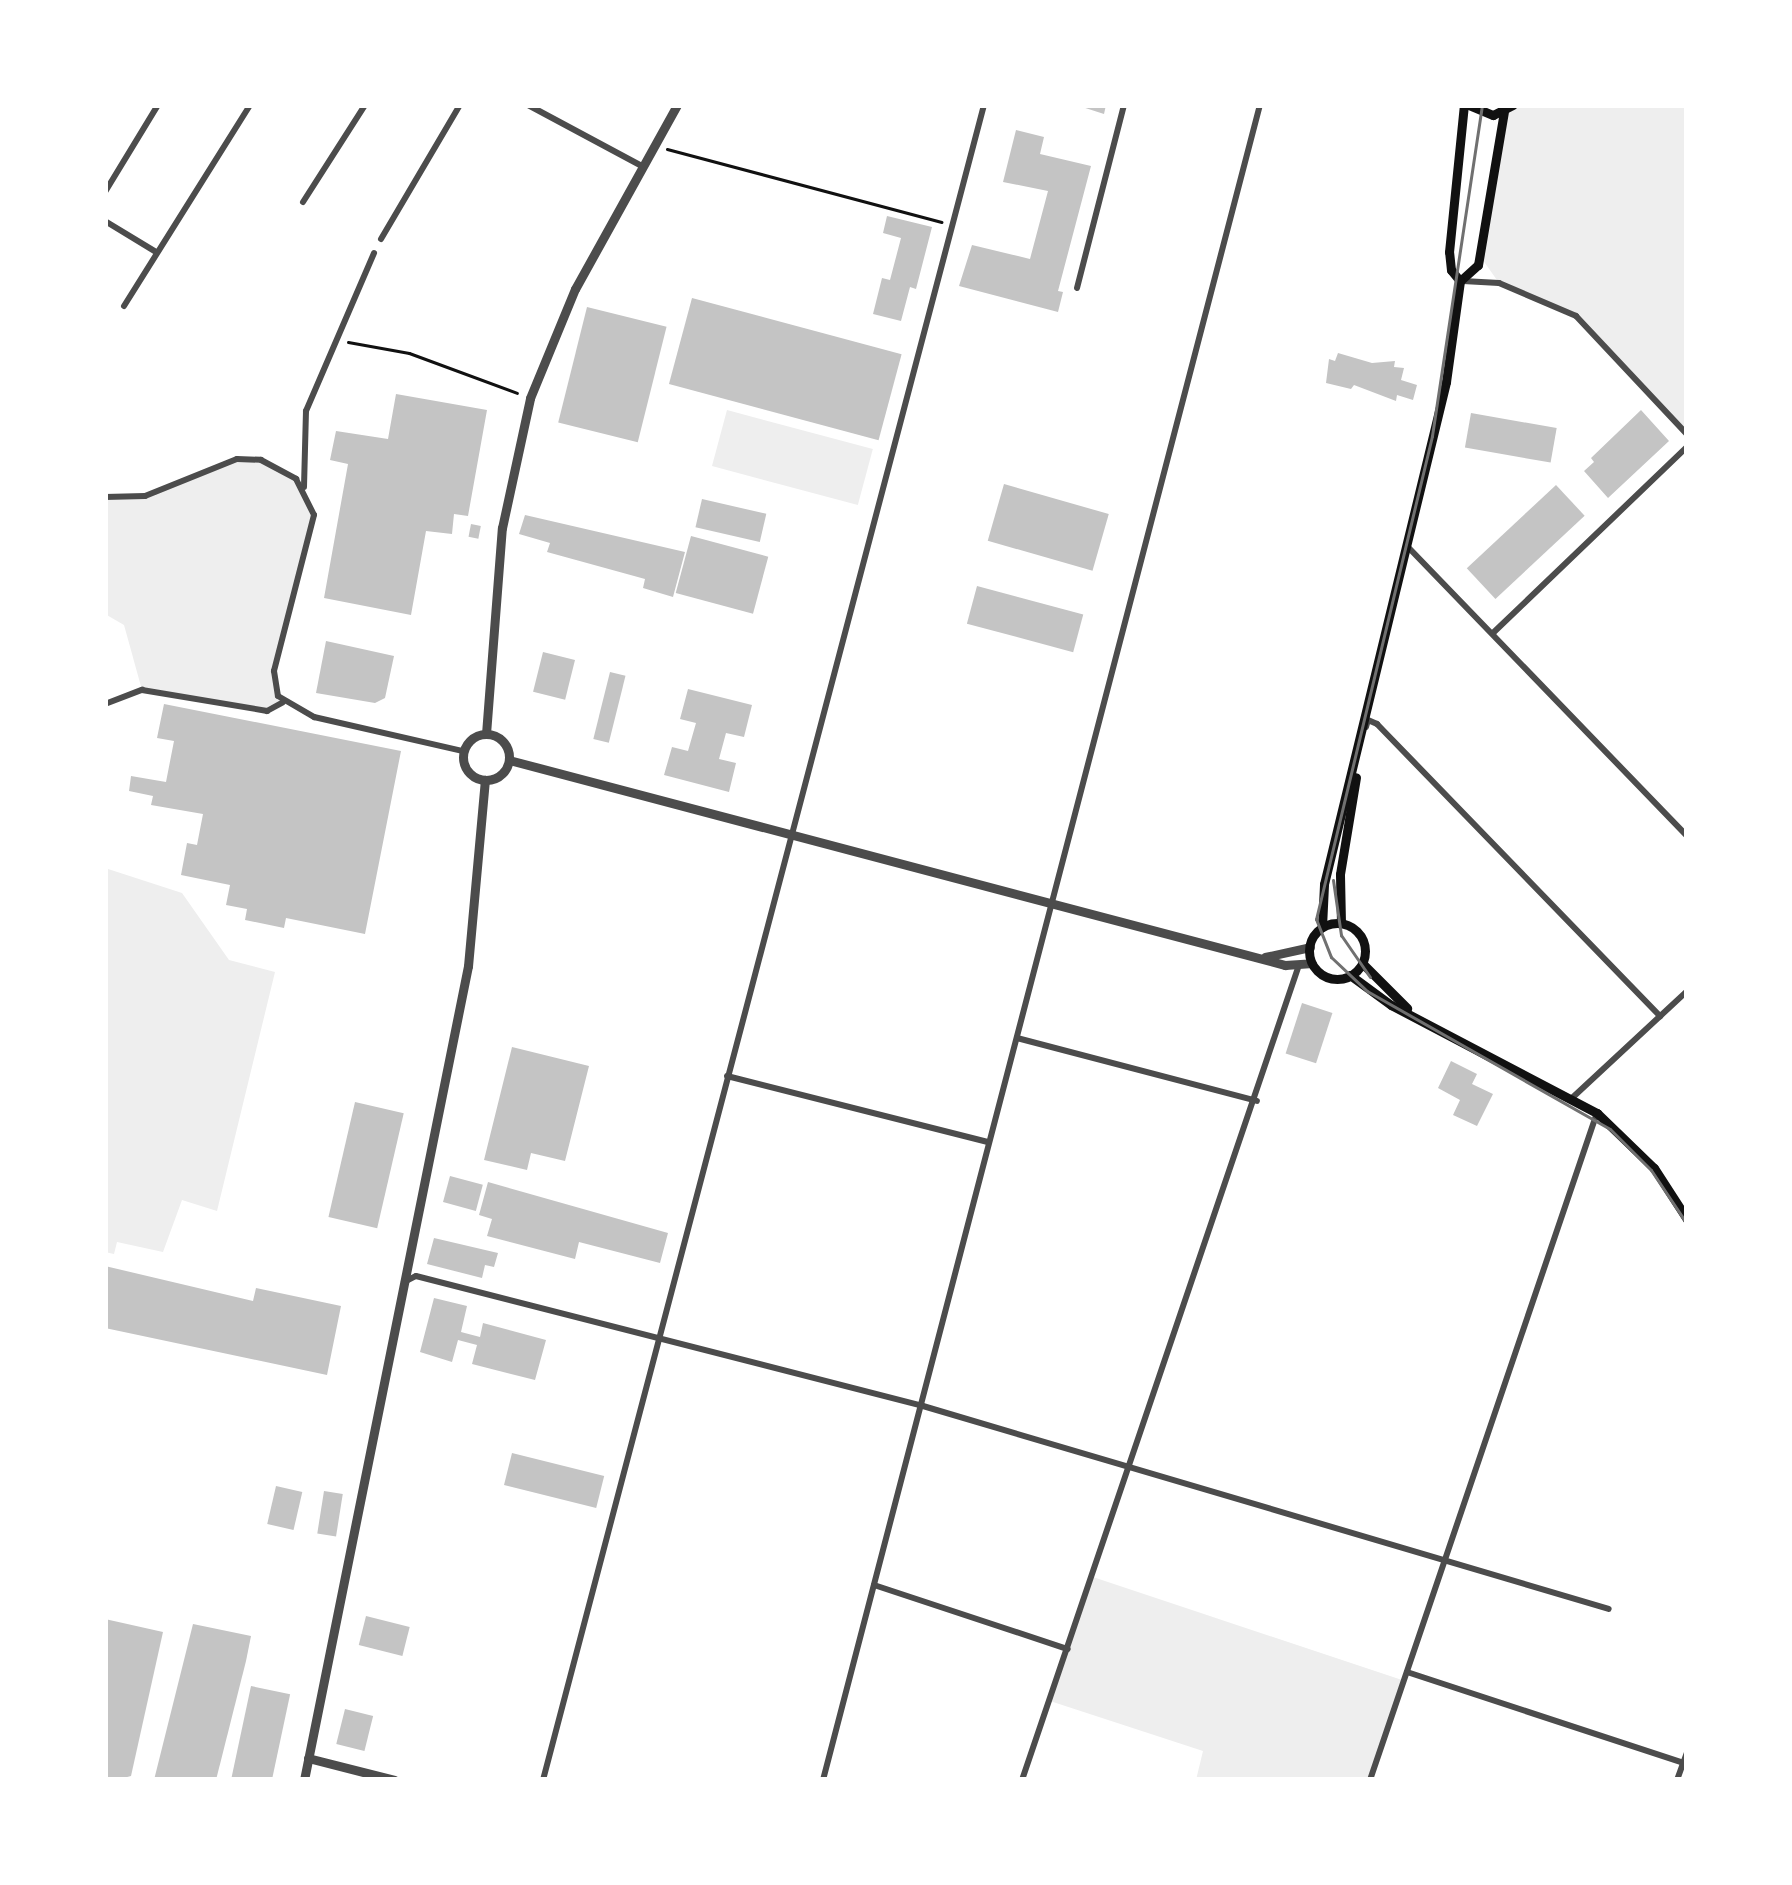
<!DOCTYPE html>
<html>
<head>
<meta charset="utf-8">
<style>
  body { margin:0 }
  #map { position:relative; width:1792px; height:1885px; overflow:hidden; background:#fff; font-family:"Work Sans",sans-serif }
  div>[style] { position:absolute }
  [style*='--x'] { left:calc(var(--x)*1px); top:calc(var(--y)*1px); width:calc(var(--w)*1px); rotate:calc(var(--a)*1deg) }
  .green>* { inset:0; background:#eee; transform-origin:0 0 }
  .building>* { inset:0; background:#c4c4c4; transform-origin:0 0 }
  .path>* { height:3px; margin:-1.5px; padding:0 1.5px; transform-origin:1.5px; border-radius:1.5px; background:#111 }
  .minor>* { height:6px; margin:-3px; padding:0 3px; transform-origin:3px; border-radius:3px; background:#4c4c4c }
  .tertiary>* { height:9px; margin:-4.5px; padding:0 4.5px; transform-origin:4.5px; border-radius:4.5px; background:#4c4c4c }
  .tertiary>.ring { margin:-4.5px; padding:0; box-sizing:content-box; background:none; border:9px solid #4c4c4c; border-radius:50% }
  .secondary>* { height:9px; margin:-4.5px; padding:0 4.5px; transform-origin:4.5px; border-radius:4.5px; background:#111 }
  .secondary>.ring { margin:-4.5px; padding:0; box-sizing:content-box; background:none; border:9px solid #111; border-radius:50% }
  .tram>* { height:3px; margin:-1.5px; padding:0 1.5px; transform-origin:1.5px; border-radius:1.5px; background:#707070 }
  span { translate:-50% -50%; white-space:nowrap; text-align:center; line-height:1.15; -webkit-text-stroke:9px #fff; paint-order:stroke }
  .frame { position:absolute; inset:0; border:108px solid #fff; pointer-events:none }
</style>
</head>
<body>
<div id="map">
  <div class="green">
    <i style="clip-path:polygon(1515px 105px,1687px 105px,1687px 434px,1576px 316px,1499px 283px,1480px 256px,1504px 112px)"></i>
    <i style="left:727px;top:410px;width:151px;height:58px;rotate:15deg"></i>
    <i style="clip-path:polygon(237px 459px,261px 460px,296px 479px,314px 515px,274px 671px,283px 702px,267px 711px,142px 690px,124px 625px,105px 614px,105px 497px,145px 496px)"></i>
    <i style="clip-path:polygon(105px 868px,182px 893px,229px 960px,275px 972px,217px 1211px,182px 1200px,163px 1252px,117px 1242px,114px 1254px,105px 1252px)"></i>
    <i style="clip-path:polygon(1093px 1577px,1405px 1681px,1370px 1780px,1196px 1780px,1203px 1751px,1050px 1701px)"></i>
  </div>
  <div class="building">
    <i style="clip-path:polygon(1076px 105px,1106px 105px,1104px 114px)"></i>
    <i style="clip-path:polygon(1016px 130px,1044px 137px,1040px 154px,1091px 166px,1058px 291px,1063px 292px,1058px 312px,959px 286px,972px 245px,1030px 259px,1048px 191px,1003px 182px)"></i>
    <i style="clip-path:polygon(887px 216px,932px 227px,916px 289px,910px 287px,901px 321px,873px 314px,882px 278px,890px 280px,901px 238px,883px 233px)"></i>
    <i style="left:692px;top:298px;width:217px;height:89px;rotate:15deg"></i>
    <i style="left:587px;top:307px;width:82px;height:119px;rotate:14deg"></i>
    <i style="clip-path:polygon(1338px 353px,1372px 363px,1395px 361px,1394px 367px,1404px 368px,1401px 380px,1417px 385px,1413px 400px,1397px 395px,1396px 401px,1354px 385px,1351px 389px,1326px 383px,1329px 359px,1335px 361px)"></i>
    <i style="clip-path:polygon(396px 394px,487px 410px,468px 516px,454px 514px,452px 534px,426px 531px,411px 615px,324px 598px,348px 464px,330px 460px,336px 431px,388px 439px)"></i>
    <i style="clip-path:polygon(1641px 410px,1669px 441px,1608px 498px,1584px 471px,1594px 462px,1591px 458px)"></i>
    <i style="left:1471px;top:413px;width:87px;height:35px;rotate:10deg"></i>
    <i style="left:1004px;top:484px;width:109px;height:59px;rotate:16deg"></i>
    <i style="left:1556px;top:485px;width:42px;height:122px;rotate:47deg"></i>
    <i style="left:702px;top:499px;width:66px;height:29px;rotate:13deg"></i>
    <i style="clip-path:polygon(525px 515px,685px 552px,673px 597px,643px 588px,645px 579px,547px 552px,550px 543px,519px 534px)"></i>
    <i style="left:471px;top:524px;width:10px;height:13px;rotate:11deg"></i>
    <i style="left:691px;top:536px;width:80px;height:59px;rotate:15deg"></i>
    <i style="left:977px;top:586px;width:110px;height:39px;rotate:15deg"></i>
    <i style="clip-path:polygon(326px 641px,394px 656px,385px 698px,375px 703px,316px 693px)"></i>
    <i style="left:543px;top:652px;width:33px;height:41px;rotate:14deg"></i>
    <i style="left:610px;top:672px;width:16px;height:69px;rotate:14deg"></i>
    <i style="clip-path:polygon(688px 689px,752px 705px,744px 737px,726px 733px,719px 759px,736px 763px,729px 792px,664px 775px,672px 747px,688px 751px,696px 723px,680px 719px)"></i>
    <i style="clip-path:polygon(164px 704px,401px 751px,365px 934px,286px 918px,284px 928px,245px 920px,247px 909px,226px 905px,230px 885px,181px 875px,187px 843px,197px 845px,203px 814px,151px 805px,153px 796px,129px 791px,131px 776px,166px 782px,174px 741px,157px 738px)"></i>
    <i style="left:1302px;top:1003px;width:32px;height:53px;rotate:18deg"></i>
    <i style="clip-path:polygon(512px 1047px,589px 1066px,565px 1161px,531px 1153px,527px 1170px,484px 1160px)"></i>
    <i style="clip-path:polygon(1451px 1061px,1477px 1074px,1472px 1084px,1493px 1094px,1477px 1126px,1453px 1115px,1460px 1100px,1438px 1088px)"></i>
    <i style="left:355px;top:1102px;width:50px;height:118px;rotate:13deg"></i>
    <i style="left:450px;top:1176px;width:34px;height:27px;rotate:15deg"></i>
    <i style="clip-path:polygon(488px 1182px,668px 1233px,660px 1263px,579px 1242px,575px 1259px,487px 1236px,492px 1219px,479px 1215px)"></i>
    <i style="clip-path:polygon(434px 1238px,498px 1253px,494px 1267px,485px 1265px,482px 1278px,427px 1264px)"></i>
    <i style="clip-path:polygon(105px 1266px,253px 1301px,256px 1288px,341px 1306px,327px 1375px,105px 1328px)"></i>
    <i style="clip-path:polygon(434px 1298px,467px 1306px,461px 1332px,480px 1337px,483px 1323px,546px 1340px,535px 1380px,472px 1364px,477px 1345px,458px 1340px,452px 1362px,420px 1352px)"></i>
    <i style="left:512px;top:1453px;width:95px;height:33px;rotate:14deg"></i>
    <i style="left:276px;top:1486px;width:27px;height:39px;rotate:13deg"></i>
    <i style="left:324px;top:1491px;width:19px;height:43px;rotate:9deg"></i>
    <i style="left:366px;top:1616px;width:45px;height:30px;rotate:14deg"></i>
    <i style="clip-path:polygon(105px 1619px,163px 1632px,131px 1776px,116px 1780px,105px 1779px)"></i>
    <i style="clip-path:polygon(193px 1624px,251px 1636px,246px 1661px,216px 1780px,154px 1780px)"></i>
    <i style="left:251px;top:1686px;width:40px;height:96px;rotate:12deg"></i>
    <i style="left:345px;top:1709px;width:29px;height:36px;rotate:14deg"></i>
  </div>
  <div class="path">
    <i style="--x:667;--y:149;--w:284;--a:14.9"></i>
    <i style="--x:348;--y:342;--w:62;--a:10.2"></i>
    <i style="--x:409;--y:353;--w:115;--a:20.3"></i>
  </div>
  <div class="minor">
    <i style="--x:528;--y:105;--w:127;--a:28.2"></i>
    <i style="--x:105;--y:192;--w:102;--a:-58.7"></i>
    <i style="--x:303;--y:202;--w:115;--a:-57.4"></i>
    <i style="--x:105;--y:221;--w:60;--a:31.3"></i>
    <i style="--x:381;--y:239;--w:156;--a:-59.5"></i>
    <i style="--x:1463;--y:281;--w:36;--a:3"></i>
    <i style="--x:1499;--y:283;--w:84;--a:23.2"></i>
    <i style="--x:1576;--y:316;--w:162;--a:46.8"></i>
    <i style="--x:1077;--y:288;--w:189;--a:-75.6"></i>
    <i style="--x:124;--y:306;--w:237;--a:-57.9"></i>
    <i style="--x:304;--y:487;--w:76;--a:-88.5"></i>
    <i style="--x:306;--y:411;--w:172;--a:-66.7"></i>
    <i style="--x:105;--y:497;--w:40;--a:-1.4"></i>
    <i style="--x:145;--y:496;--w:99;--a:-21.9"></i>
    <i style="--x:237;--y:459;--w:24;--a:2"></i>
    <i style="--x:261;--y:460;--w:40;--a:28"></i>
    <i style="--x:296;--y:479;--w:40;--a:63.4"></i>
    <i style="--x:314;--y:515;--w:161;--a:104.4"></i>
    <i style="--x:274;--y:671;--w:25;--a:81"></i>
    <i style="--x:278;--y:696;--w:42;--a:30.3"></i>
    <i style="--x:314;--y:717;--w:153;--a:12.9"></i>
    <i style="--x:1407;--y:546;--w:403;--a:46"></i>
    <i style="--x:1494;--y:632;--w:267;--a:-43.8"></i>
    <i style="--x:105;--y:704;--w:40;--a:-21"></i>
    <i style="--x:142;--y:690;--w:127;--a:9.5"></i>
    <i style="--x:267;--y:711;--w:18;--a:-29"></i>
    <i style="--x:1366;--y:727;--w:7;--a:-74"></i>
    <i style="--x:1368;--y:720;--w:10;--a:24"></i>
    <i style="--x:1377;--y:724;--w:407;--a:45.9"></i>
    <i style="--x:1017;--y:1038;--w:248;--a:14.7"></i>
    <i style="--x:727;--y:1076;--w:268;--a:14.2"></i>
    <i style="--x:1572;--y:1098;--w:157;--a:-42.9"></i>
    <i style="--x:404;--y:1282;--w:13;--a:-27"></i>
    <i style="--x:416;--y:1276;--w:523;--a:14.38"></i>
    <i style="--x:923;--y:1406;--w:715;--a:16.48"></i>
    <i style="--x:874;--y:1585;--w:204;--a:18.3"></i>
    <i style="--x:1407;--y:1672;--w:291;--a:18.2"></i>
    <i style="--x:543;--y:1780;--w:1732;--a:-75.25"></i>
    <i style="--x:823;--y:1780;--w:1731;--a:-75.38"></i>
    <i style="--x:1022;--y:1780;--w:861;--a:-71.23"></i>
    <i style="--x:1370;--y:1780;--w:705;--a:-71.21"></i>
    <i style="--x:1677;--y:1780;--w:30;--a:-70"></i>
  </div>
  <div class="tertiary">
    <i style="--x:486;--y:734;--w:207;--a:-85.6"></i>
    <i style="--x:502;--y:528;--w:133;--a:-77.8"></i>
    <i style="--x:530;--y:398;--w:118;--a:-67.6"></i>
    <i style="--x:575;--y:289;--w:210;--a:-61"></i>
    <i class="ring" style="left:463px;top:734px;width:37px;height:37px"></i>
    <i style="--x:509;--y:760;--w:803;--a:14.8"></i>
    <i style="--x:1285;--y:965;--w:27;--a:-4"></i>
    <i style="--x:1265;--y:957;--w:46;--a:-12.5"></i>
    <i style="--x:308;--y:1758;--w:89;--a:14.3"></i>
    <i style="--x:304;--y:1780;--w:830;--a:-78.61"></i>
    <i style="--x:468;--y:966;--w:187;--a:-84.8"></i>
  </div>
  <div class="secondary">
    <i style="--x:1469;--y:105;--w:26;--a:23"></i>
    <i style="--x:1493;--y:115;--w:22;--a:-27"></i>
    <i style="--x:1460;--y:281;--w:24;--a:-42"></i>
    <i style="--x:1478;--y:265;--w:155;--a:-80.4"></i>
    <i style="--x:1341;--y:923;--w:49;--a:-91.2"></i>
    <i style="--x:1340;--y:874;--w:98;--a:-80.6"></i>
    <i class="ring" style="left:1309px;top:923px;width:47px;height:47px"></i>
    <i style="--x:1322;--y:927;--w:43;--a:-87.3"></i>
    <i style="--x:1324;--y:884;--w:517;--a:-76.34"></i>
    <i style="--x:1446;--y:382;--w:102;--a:-82.1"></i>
    <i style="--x:1460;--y:281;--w:14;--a:-129"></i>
    <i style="--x:1451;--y:270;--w:18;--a:-96"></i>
    <i style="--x:1449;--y:252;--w:148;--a:-84.2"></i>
    <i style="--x:1362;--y:963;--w:64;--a:45"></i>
    <i style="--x:1350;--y:975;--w:51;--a:36.2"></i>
    <i style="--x:1391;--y:1005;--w:233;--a:27.7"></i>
    <i style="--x:1597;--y:1113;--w:79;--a:44"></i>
    <i style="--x:1654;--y:1168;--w:61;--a:57.1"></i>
  </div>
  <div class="tram">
    <i style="--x:1482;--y:105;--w:335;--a:98.6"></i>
    <i style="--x:1432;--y:436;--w:497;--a:103.5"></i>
    <i style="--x:1316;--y:919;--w:41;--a:68.5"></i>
    <i style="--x:1331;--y:957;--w:50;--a:43.4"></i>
    <i style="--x:1367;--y:991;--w:279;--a:29.6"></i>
    <i style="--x:1610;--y:1129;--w:58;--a:45"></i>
    <i style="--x:1651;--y:1170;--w:65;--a:56.3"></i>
    <i style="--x:1333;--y:880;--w:56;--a:81.7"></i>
    <i style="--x:1341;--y:935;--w:51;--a:55.4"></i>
  </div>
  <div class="frame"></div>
</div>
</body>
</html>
